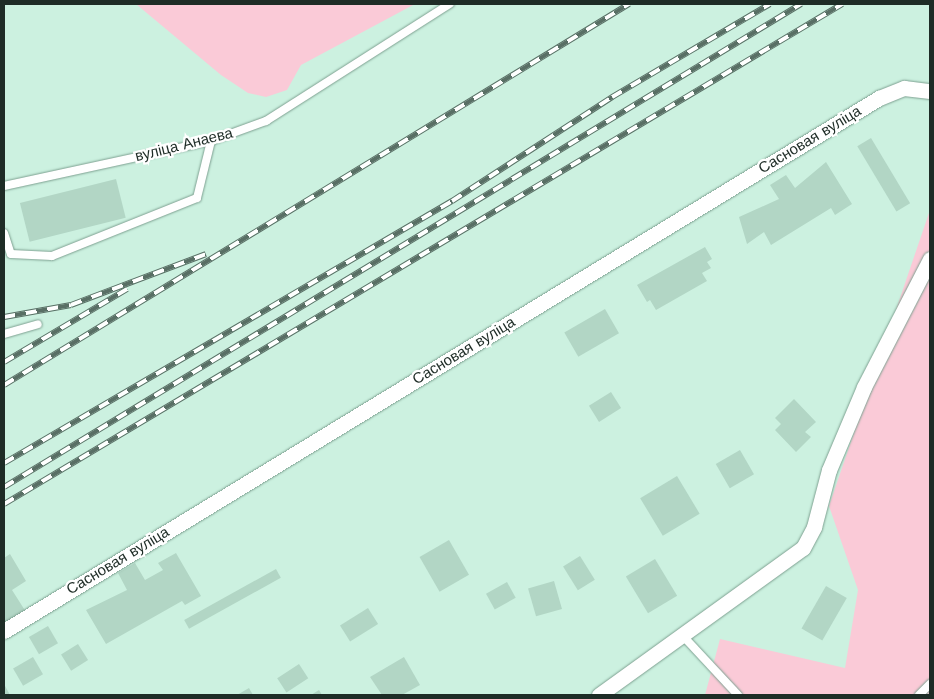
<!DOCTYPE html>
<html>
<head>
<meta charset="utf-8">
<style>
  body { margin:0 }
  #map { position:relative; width:934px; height:699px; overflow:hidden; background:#ccf1e0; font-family:"Work Sans",sans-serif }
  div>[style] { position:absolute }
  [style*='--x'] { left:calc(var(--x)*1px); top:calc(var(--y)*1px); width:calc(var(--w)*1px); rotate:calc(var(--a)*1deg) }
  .green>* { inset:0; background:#facad7 }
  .building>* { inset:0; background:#b2d6c5; transform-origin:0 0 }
  .roads { filter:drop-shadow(0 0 1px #7da090) drop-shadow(0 0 1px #7da090) }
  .lane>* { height:8px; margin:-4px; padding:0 4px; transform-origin:4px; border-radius:4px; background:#fff }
  .street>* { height:15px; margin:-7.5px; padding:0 7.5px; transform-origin:7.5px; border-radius:7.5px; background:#fff }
  .rail>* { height:5.5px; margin-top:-2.75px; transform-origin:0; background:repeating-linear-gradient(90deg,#fff 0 11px,#596f65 0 22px); box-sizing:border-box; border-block:1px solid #596f65 }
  span { translate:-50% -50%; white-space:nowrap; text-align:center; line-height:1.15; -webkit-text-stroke:4.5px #fff; paint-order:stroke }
  .street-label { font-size:15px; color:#1e2c26 }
  .frame { position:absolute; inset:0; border:5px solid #1e2c26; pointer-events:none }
</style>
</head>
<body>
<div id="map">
  <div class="green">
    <i style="clip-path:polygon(136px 4px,415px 4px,301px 65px,287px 90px,266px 97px,248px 93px,221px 75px)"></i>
    <i style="clip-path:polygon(930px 210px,930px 695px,705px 695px,720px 639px,845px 668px,858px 590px,829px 506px)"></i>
  </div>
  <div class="building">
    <i style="left:871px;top:138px;width:76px;height:16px;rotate:59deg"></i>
    <i style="clip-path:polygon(826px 162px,852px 204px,835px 215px,831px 208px,771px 245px,764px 232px,747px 244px,739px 217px,779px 199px,770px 185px,786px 175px,795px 188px)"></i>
    <i style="left:116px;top:179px;width:40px;height:99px;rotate:76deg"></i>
    <i style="clip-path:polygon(705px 247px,712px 259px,707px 262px,711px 268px,702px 273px,707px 281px,656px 310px,650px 300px,647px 302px,637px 285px)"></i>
    <i style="left:605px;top:309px;width:28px;height:47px;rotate:60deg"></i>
    <i style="left:611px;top:392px;width:19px;height:26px;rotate:58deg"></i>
    <i style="clip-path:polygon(794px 399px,816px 422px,805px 432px,811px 437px,796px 452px,775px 430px,781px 424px,775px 418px)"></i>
    <i style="left:740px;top:450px;width:28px;height:28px;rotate:60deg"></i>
    <i style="left:677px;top:476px;width:44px;height:43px;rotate:59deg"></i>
    <i style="left:449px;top:540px;width:40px;height:34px;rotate:60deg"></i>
    <i style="clip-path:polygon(176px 553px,201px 596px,185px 605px,182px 601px,106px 644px,86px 610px,127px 590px,118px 573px,135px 563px,145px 580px,163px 570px,158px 563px)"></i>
    <i style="clip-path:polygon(10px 554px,26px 581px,12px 590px,26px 612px,4px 625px,4px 558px)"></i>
    <i style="left:580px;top:556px;width:28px;height:20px;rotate:58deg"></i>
    <i style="left:655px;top:559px;width:43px;height:34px;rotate:59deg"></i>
    <i style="left:276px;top:569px;width:10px;height:105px;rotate:61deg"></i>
    <i style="left:554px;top:581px;width:29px;height:27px;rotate:74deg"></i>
    <i style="left:507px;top:582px;width:18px;height:24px;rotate:61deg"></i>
    <i style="left:826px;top:586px;width:24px;height:49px;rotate:30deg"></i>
    <i style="left:368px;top:608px;width:19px;height:33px;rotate:58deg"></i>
    <i style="left:48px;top:626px;width:20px;height:22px;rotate:60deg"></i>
    <i style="left:78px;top:644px;width:19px;height:20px;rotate:58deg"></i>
    <i style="left:33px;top:657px;width:20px;height:23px;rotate:60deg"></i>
    <i style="clip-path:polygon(404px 657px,420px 685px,402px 695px,382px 695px,370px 677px)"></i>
    <i style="left:299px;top:664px;width:17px;height:26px;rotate:57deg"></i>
    <i style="clip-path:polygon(4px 684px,10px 695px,4px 695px)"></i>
    <i style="clip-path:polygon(249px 688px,253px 695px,237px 695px)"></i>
    <i style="clip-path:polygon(319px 690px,322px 695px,311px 695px)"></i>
  </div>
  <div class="roads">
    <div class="lane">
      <i style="--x:4;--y:186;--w:212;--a:-12.3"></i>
      <i style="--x:211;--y:141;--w:59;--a:-20"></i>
      <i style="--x:266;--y:121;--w:218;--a:-32.5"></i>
      <i style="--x:4;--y:233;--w:22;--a:72"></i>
      <i style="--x:11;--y:254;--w:41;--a:2.8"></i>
      <i style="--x:52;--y:256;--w:156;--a:-21.8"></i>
      <i style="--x:197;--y:198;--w:59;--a:-76.2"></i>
      <i style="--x:4;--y:334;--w:35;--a:-16"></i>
      <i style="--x:683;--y:636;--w:81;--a:47"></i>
      <i style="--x:919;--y:695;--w:16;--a:-45"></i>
    </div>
    <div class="street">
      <i style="--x:4;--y:631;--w:1025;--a:-31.35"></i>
      <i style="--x:879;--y:98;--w:27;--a:-22"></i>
      <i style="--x:904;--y:88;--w:26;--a:7"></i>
      <i style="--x:599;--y:695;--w:251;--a:-35.8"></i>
      <i style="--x:803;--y:548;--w:24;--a:-62"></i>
      <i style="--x:814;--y:527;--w:59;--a:-75.3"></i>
      <i style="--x:829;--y:470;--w:90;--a:-67.1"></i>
      <i style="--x:864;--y:387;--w:144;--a:-62.7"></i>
    </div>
  </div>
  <div class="rail">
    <i style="--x:4;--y:317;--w:68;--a:-10.2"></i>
    <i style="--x:71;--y:305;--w:144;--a:-20.7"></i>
    <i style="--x:4;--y:362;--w:143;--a:-30.7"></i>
    <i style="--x:4;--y:385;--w:732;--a:-31.37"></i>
    <i style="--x:4;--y:463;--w:519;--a:-30.32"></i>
    <i style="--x:452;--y:201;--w:191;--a:-33"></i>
    <i style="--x:612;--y:97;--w:183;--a:-30.5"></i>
    <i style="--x:4;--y:487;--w:932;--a:-31.22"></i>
    <i style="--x:4;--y:504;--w:976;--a:-30.82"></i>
  </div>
  <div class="street-label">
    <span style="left:810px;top:140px;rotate:-31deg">Сасновая вуліца</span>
    <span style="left:184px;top:145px;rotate:-14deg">вуліца Анаева</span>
    <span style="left:464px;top:351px;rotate:-31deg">Сасновая вуліца</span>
    <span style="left:118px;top:561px;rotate:-31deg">Сасновая вуліца</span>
  </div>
  <div class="frame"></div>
</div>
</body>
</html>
